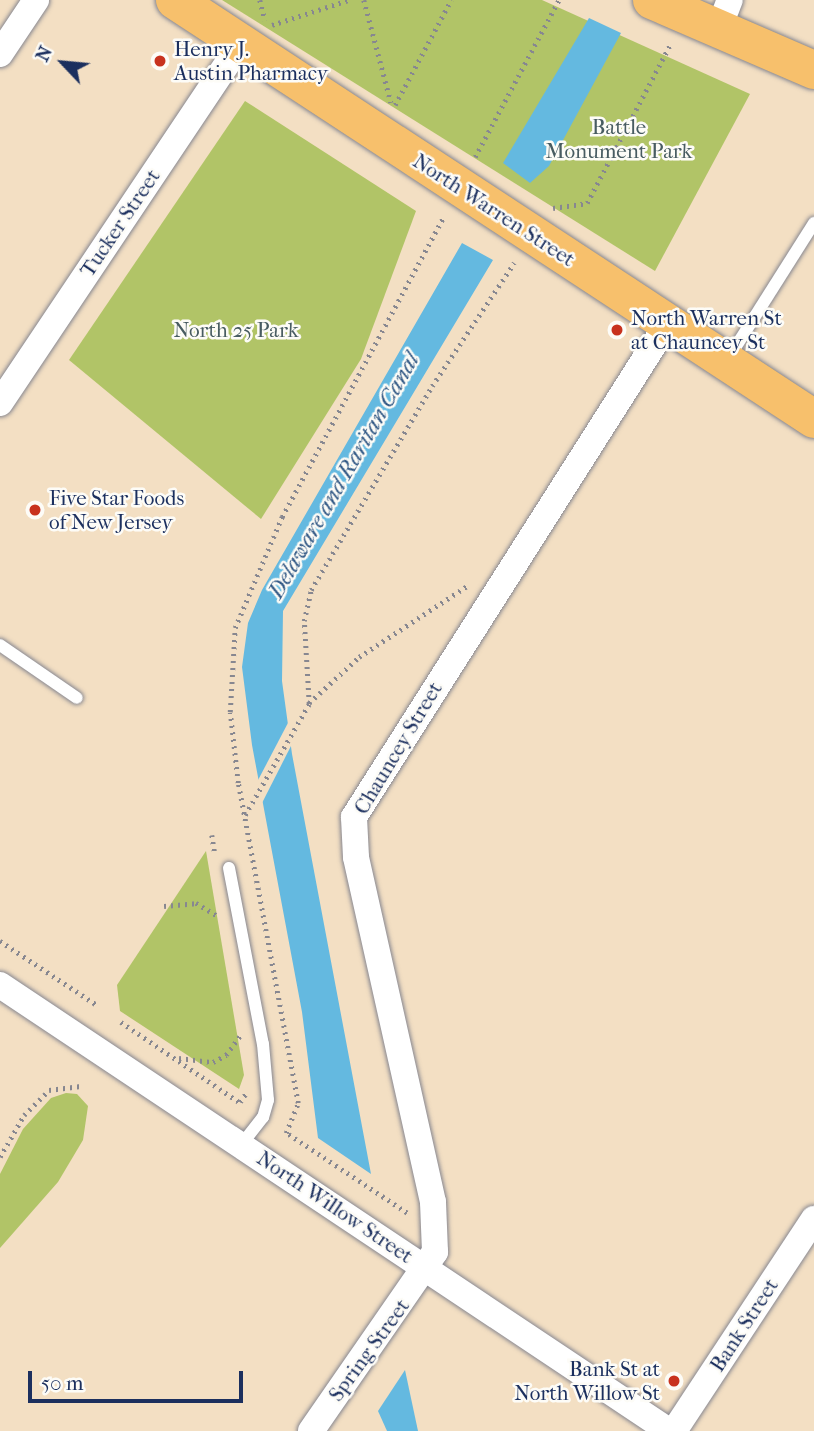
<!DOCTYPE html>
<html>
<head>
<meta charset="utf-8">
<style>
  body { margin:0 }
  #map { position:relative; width:814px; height:1431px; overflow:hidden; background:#f3dfc3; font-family:"IM FELL French Canon",serif }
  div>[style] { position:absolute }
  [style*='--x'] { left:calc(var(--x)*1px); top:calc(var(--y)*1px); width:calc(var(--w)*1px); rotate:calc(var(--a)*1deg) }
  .green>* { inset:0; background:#b1c467 }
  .water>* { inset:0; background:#64b9e0 }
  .pier>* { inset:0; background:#f3dfc3 }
  .path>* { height:4.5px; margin-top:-2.25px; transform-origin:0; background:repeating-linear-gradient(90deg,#878790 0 2px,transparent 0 7px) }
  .roads { filter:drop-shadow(0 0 2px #878790) drop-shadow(0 0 2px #878790) }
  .service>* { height:12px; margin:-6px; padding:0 6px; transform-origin:6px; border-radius:6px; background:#fff }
  .minor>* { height:26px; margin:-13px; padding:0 13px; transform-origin:13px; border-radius:13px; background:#fff }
  .primary>* { height:38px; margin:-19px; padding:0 19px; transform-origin:19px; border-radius:19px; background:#f7c06c }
  .dots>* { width:19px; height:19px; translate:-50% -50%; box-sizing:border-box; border:4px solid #fdfcf7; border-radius:50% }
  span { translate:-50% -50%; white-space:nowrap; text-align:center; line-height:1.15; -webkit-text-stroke:5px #fdfcf7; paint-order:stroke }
  .poi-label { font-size:21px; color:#1b2f5e }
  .left { translate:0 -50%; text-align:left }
  .right { translate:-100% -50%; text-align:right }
  .park-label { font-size:21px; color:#485c61 }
  .street-label { font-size:21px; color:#1b2f5e }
  .water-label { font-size:23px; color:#315885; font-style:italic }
  .north { position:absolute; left:28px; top:28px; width:70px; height:70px; -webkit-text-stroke:5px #fdfcf7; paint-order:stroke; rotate:296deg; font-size:19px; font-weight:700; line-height:28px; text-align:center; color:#1b2f5e }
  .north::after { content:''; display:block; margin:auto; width:24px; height:32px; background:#1b2f5e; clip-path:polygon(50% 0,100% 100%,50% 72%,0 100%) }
  .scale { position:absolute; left:28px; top:1371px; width:215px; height:32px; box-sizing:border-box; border:4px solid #1b2f5e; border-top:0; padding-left:9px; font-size:21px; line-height:24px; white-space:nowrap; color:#1b2f5e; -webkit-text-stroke:5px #fdfcf7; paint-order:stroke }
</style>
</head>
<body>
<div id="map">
  <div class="green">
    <i style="clip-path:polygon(222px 0,542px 0,750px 94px,655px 271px)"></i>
    <i style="clip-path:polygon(245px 101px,416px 211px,361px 359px,261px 519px,69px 360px)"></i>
    <i style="clip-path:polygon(206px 851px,244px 1075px,239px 1089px,120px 1011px,117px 985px)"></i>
    <i style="clip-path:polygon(66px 1093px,77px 1094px,88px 1106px,83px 1140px,58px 1182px,0 1248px,0 1174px,23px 1129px,51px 1098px)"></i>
  </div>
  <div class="water">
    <i style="clip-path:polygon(589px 18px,621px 33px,549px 166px,530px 183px,503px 163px)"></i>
    <i style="clip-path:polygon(462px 243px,493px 260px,283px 611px,282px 681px,292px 754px,371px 1174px,318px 1138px,302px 1012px,252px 745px,242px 667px,248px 623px,262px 590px)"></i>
    <i style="clip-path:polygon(405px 1370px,418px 1431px,387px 1431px,378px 1411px)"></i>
  </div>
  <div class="pier">
    <i style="clip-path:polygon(289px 721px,294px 740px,261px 805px,256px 784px)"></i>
  </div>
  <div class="path">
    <i style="--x:260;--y:0;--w:21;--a:76"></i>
    <i style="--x:364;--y:0;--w:106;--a:75.2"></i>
    <i style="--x:272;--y:25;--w:81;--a:-18"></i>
    <i style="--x:395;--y:105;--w:119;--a:-61.9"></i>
    <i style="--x:475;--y:157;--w:178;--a:-61.9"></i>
    <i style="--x:553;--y:208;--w:34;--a:-8"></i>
    <i style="--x:587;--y:203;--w:181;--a:-62.3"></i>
    <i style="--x:309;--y:703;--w:68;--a:-42.6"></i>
    <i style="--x:359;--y:657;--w:129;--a:-33.3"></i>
    <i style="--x:245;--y:815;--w:128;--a:-60"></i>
    <i style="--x:309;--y:704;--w:83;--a:-93.4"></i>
    <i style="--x:304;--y:621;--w:32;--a:-77"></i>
    <i style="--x:311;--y:590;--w:237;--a:-59.3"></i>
    <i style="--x:432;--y:386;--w:148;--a:-56.3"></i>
    <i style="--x:212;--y:835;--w:20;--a:81"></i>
    <i style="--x:164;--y:906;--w:32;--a:-5"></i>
    <i style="--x:196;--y:903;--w:26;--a:31"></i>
    <i style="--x:0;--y:941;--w:116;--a:33.4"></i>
    <i style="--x:121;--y:1022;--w:146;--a:34.1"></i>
    <i style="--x:179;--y:1058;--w:34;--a:7"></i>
    <i style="--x:213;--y:1062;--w:15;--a:-28"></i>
    <i style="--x:226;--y:1055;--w:26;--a:-54"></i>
    <i style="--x:240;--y:1102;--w:11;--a:-56"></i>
    <i style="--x:0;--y:1157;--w:48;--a:-60.3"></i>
    <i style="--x:24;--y:1115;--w:35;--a:-45"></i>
    <i style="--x:49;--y:1090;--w:34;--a:-7"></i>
    <i style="--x:407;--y:1213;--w:145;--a:-146.5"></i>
    <i style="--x:286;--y:1133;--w:32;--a:-68"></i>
    <i style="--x:298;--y:1103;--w:326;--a:-100.6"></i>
    <i style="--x:238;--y:783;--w:71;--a:-96.4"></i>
    <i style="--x:230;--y:712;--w:84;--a:-86.6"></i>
    <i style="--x:235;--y:628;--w:121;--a:-67.1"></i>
    <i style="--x:282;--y:517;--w:342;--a:-61.7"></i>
  </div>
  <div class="roads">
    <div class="service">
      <i style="--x:728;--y:359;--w:161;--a:-57.7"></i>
      <i style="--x:0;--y:645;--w:93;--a:34.5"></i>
      <i style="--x:229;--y:868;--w:179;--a:79.1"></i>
      <i style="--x:263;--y:1044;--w:56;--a:84.9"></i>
      <i style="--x:268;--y:1100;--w:18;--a:106"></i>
      <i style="--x:263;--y:1117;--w:34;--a:128"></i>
    </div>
    <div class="minor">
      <i style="--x:719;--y:28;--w:30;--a:-69"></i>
      <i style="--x:0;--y:54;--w:65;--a:-56.3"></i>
      <i style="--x:0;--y:403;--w:433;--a:-56.2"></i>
      <i style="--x:0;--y:985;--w:804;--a:33.69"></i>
      <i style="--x:311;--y:1431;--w:218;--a:-55.3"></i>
      <i style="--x:435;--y:1252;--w:50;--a:-92.3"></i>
      <i style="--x:433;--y:1202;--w:353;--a:-102.6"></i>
      <i style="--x:356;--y:857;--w:40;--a:-92.9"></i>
      <i style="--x:354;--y:817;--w:584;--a:-57.59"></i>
      <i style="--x:674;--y:1431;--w:254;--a:-56.6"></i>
    </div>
    <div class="primary">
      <i style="--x:175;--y:0;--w:764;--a:33.25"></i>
      <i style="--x:652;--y:0;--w:176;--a:23.4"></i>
    </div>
  </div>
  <div class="dots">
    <i style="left:160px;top:61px;background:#c8321e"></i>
    <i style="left:617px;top:330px;background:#c8321e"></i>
    <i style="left:35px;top:510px;background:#c8321e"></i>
    <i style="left:674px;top:1381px;background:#c8321e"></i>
  </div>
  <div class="poi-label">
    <span class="left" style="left:174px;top:61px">Henry J.<br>Austin Pharmacy</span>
    <span class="left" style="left:631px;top:330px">North Warren St<br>at Chauncey St</span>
    <span class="left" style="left:49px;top:510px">Five Star Foods<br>of New Jersey</span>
    <span class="right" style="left:660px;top:1381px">Bank St at<br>North Willow St</span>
  </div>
  <div class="park-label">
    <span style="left:619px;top:139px">Battle<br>Monument Park</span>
    <span style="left:236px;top:330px">North 25 Park</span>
  </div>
  <div class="street-label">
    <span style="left:494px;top:210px;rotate:33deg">North Warren Street</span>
    <span style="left:120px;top:223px;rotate:-56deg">Tucker Street</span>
    <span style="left:398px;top:748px;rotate:-59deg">Chauncey Street</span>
    <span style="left:335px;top:1207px;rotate:34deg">North Willow Street</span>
    <span style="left:744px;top:1325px;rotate:-57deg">Bank Street</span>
    <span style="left:369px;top:1350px;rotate:-54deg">Spring Street</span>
  </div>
  <div class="water-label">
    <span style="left:344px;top:476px;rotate:-60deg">Delaware and Raritan Canal</span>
  </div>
  <div class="north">N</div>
  <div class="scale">50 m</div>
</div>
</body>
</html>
